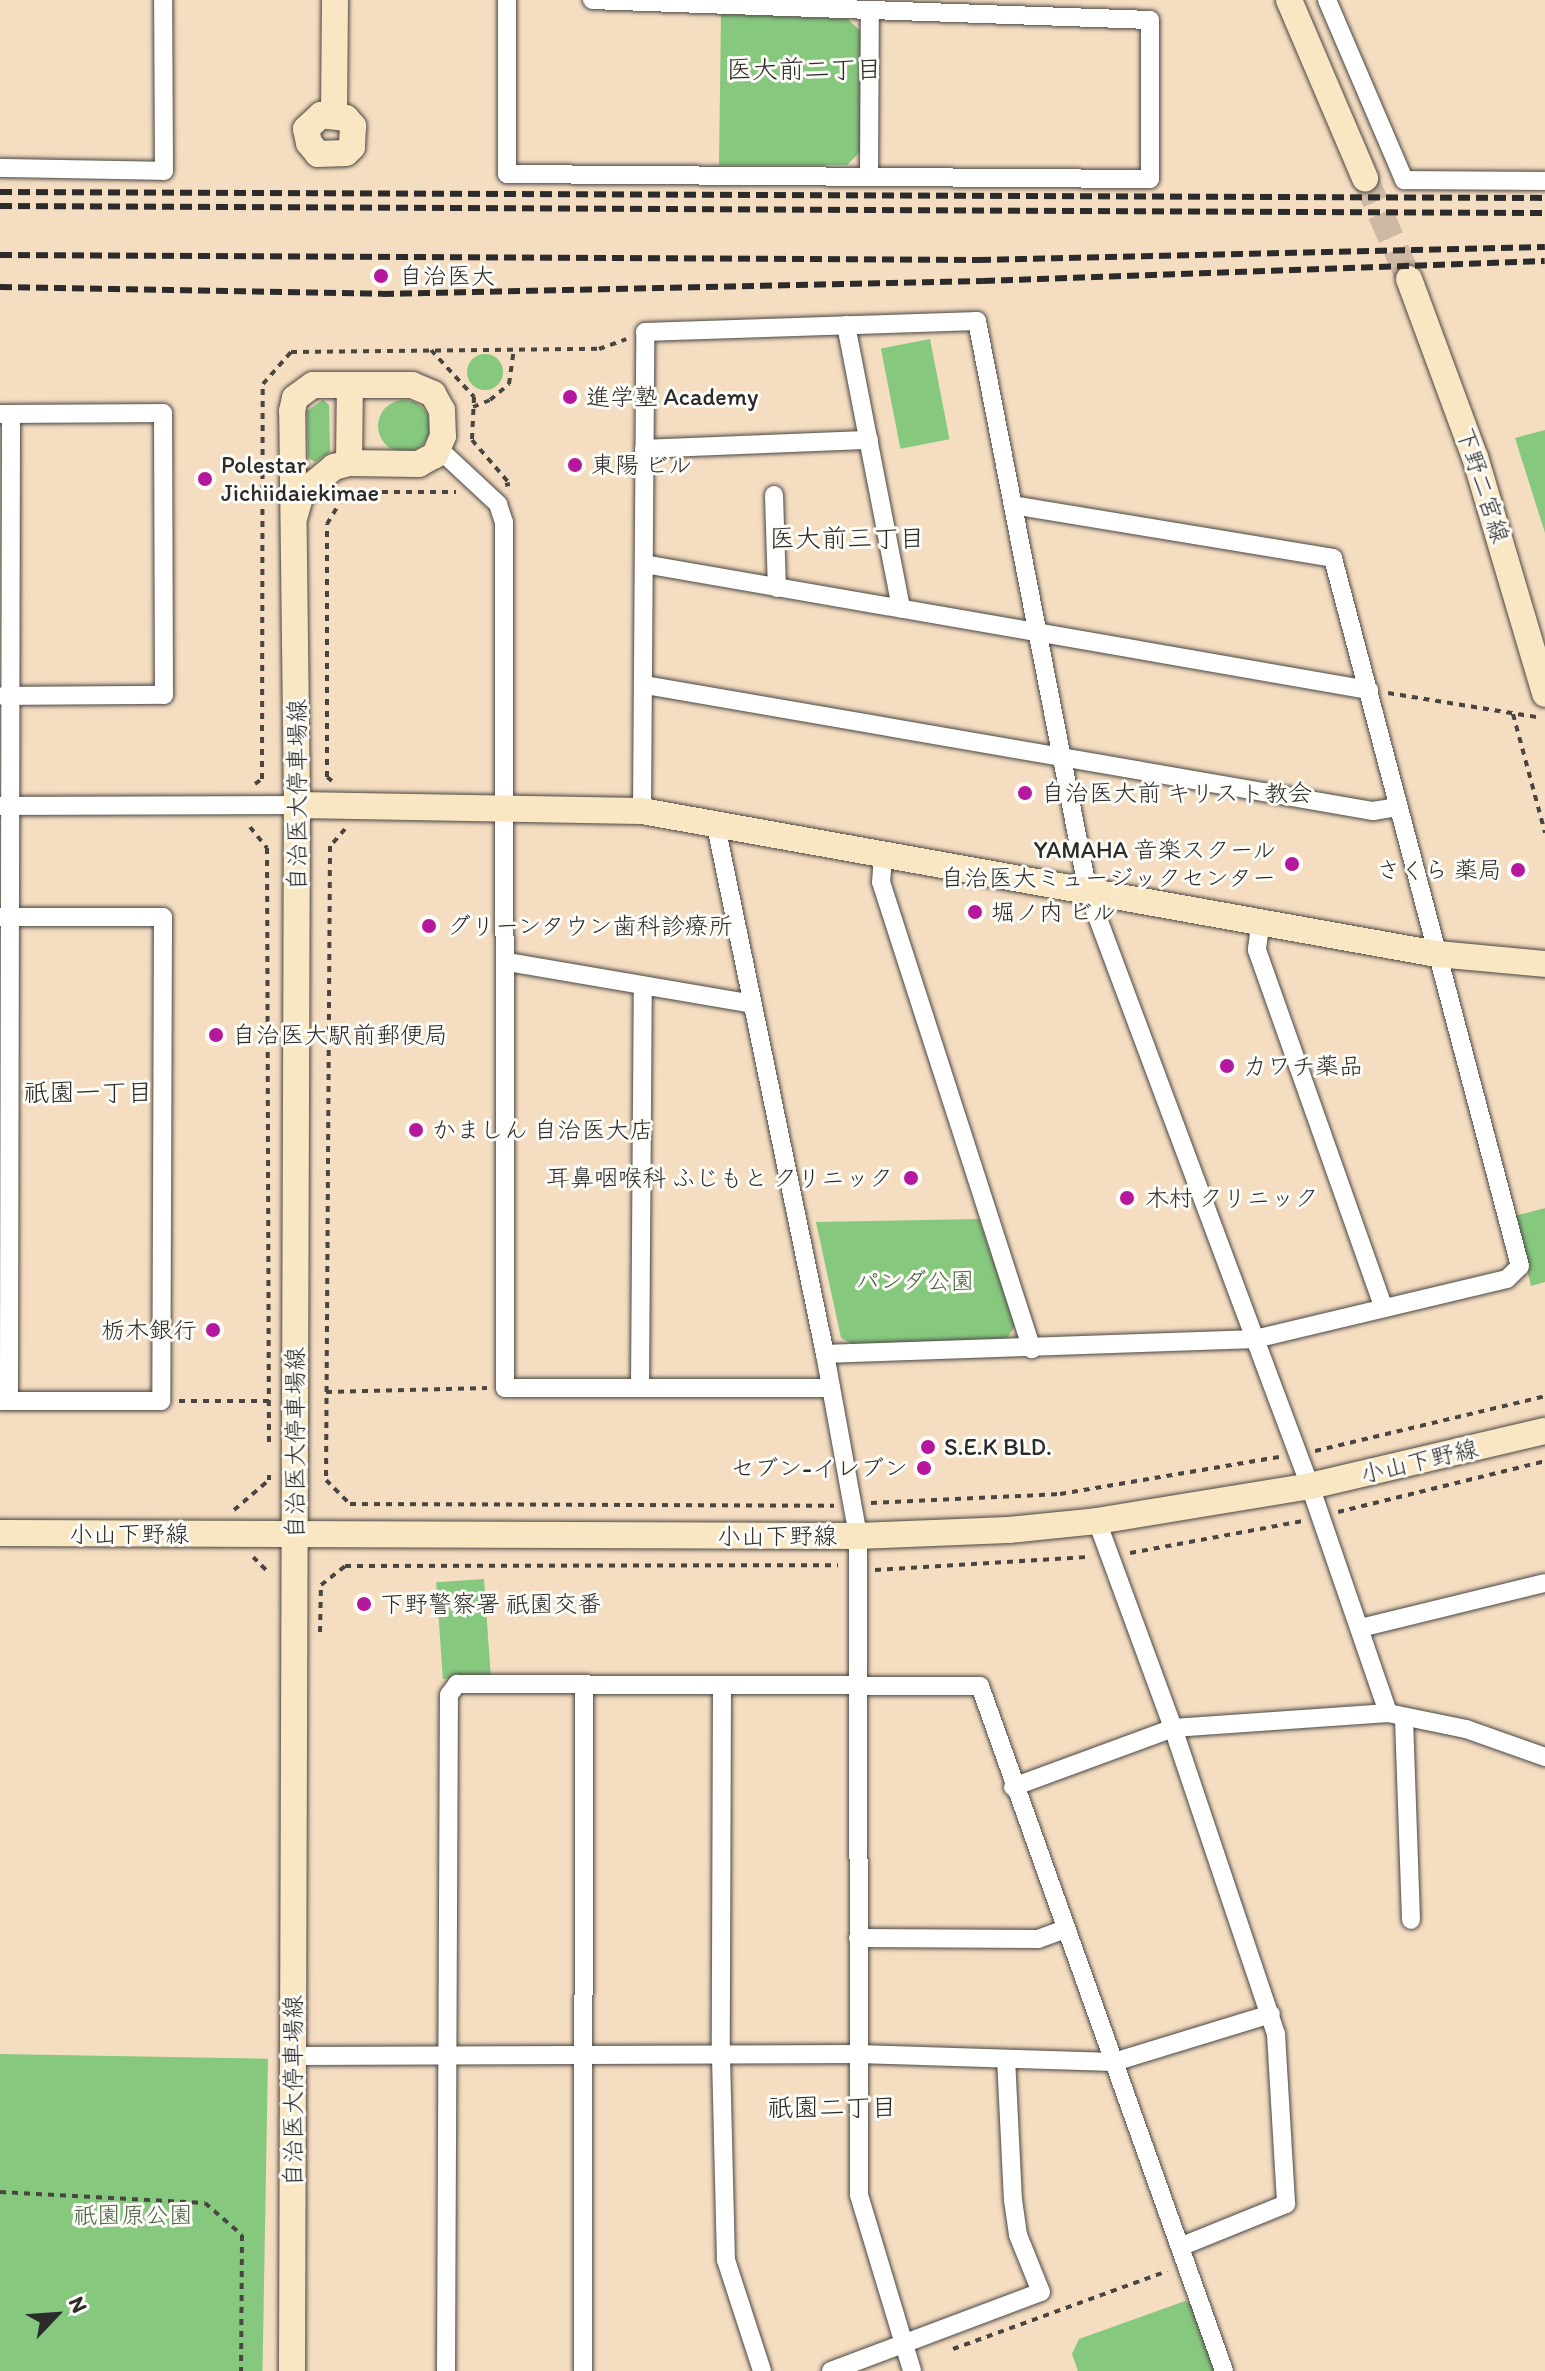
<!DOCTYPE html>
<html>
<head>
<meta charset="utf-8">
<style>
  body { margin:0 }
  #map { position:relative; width:1545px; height:2371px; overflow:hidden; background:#f5ddc2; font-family:Itim,"Klee One",sans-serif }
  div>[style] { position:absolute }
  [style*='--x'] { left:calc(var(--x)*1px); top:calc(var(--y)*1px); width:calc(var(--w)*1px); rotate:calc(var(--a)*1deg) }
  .green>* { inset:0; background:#87c87f; transform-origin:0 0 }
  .round { border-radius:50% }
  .secondary-tunnel>* { height:26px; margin-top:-13px; transform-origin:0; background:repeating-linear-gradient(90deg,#cdb9a4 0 26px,transparent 0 39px) }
  .path>* { height:4px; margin-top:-2px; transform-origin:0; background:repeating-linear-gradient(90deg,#494642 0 6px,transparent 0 12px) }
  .roads { filter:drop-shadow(0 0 2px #494642) drop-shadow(0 0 2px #494642) }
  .street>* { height:18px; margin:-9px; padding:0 9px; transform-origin:9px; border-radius:9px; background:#fff }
  .secondary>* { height:26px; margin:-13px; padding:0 13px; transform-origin:13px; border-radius:13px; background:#f9e7c3 }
  .rail>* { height:6px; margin-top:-3px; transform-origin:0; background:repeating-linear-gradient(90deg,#2b2b2b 0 12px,transparent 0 18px) }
  .dots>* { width:22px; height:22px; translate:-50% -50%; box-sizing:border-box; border:4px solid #fdfcf7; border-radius:50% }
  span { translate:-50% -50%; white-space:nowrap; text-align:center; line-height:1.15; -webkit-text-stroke:6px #fdfcf7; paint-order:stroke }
  .poi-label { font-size:24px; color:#2b2b2b }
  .left { translate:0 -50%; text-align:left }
  .right { translate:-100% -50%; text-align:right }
  .street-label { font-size:24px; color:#2b2b2b }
  .park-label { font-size:24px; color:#4b6248 }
  .neighbourhood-label { font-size:26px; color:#2b2b2b }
  .north { position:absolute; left:16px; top:2275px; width:80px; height:80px; -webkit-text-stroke:6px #fdfcf7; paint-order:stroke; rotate:65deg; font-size:22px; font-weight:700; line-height:32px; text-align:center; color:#2b2b2b }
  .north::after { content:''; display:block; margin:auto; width:28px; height:36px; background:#2b2b2b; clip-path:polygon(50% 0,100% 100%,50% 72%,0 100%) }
</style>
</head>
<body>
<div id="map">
  <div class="green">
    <i style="clip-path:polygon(721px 14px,848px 19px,860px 31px,860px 152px,847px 165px,719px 165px)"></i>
    <i style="left:930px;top:339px;width:102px;height:50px;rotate:79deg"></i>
    <i class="round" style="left:467px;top:354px;width:36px;height:36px"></i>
    <i style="clip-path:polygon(323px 400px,329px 405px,330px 452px,315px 462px,308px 458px,307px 411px)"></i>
    <i class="round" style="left:378px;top:400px;width:52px;height:52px"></i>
    <i style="clip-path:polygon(1545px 430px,1545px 533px,1515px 438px)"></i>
    <i style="clip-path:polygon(1545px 1208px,1545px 1282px,1531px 1286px,1514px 1216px)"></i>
    <i style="clip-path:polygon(979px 1219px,1015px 1326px,1006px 1340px,852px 1344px,841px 1338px,816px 1222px)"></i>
    <i style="left:484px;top:1579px;width:97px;height:48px;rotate:86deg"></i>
    <i style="left:0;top:2054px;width:268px;height:317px;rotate:1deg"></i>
    <i style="clip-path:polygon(1185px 2301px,1193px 2306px,1216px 2371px,1078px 2371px,1072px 2354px,1079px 2339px)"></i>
  </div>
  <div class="secondary-tunnel">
    <i style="--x:1365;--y:178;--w:110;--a:66.5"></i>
  </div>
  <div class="path">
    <i style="--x:431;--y:350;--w:64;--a:47.5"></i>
    <i style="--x:474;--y:397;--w:43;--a:92.7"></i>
    <i style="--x:472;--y:440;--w:58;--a:49.2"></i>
    <i style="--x:510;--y:484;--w:5;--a:169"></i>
    <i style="--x:473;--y:407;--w:18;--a:-22"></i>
    <i style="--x:490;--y:400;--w:25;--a:-40"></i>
    <i style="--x:509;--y:384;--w:34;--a:-82"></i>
    <i style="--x:1388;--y:693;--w:151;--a:9.2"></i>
    <i style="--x:1513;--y:714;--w:123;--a:74.9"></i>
    <i style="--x:332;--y:781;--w:6;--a:-141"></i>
    <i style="--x:327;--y:777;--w:253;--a:-90"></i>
    <i style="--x:327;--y:524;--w:37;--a:-59"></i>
    <i style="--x:346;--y:492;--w:110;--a:0"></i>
    <i style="--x:255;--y:784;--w:9;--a:-36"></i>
    <i style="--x:262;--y:779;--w:395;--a:-89.9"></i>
    <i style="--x:263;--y:384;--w:43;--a:-48.8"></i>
    <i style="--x:291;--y:352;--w:308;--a:-0.6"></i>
    <i style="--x:599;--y:349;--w:29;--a:-20"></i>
    <i style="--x:250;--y:827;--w:27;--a:51"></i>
    <i style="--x:267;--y:848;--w:599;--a:89.81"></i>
    <i style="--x:345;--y:829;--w:23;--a:131"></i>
    <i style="--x:330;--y:846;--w:634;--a:90.36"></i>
    <i style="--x:326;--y:1480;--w:34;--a:45"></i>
    <i style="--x:350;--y:1504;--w:484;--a:0.2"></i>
    <i style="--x:326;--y:1392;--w:161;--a:-1.4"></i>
    <i style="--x:179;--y:1401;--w:90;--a:0"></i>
    <i style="--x:1315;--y:1451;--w:236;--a:-13.4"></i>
    <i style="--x:871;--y:1503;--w:189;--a:-2.7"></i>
    <i style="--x:1060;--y:1494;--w:222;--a:-9.6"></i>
    <i style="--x:234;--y:1510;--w:46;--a:-40.6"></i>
    <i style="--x:269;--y:1480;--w:5;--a:-90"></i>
    <i style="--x:1338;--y:1512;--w:213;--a:-13.8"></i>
    <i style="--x:1130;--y:1553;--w:176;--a:-10.5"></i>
    <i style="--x:253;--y:1557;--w:23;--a:45"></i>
    <i style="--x:875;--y:1570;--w:215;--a:-3.5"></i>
    <i style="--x:320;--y:1632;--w:47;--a:-88.8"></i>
    <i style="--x:321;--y:1585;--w:31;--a:-38"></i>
    <i style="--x:345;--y:1566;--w:493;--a:-0.1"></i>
    <i style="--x:0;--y:2192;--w:205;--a:3.1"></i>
    <i style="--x:205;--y:2203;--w:49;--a:40.9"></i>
    <i style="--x:242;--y:2235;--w:136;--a:90.4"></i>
    <i style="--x:953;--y:2349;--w:228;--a:-20"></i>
  </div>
  <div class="roads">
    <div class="street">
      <i style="--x:507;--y:0;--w:174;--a:90"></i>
      <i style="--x:507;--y:174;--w:643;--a:0.45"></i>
      <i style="--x:1150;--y:179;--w:159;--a:-90"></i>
      <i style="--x:1150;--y:20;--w:558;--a:-177.95"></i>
      <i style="--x:1327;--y:0;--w:196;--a:66.8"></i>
      <i style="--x:1404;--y:180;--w:141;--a:0.4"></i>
      <i style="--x:0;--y:168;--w:164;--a:1"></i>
      <i style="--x:164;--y:171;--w:171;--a:-90.3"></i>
      <i style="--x:869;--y:176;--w:166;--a:-89.7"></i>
      <i style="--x:846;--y:325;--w:289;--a:79"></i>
      <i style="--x:0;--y:414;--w:11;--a:0"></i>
      <i style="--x:11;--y:414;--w:987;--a:90.12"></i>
      <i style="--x:439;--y:449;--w:81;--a:43"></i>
      <i style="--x:498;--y:504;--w:19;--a:72"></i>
      <i style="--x:504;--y:522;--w:866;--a:89.93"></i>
      <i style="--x:505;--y:1388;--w:326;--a:0"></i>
      <i style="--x:644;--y:449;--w:225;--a:-2.3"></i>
      <i style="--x:774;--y:495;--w:93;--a:88.2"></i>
      <i style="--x:644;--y:564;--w:736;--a:9.86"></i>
      <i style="--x:645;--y:685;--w:739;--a:9.82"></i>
      <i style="--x:1373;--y:811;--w:26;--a:-9"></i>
      <i style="--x:3;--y:696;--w:161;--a:-0.4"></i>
      <i style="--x:164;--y:695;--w:282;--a:-90.2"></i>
      <i style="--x:163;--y:413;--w:152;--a:179.6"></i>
      <i style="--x:0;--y:806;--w:297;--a:-0.2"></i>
      <i style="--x:642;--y:811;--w:479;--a:-89.6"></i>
      <i style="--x:645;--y:332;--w:332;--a:-1.9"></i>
      <i style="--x:977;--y:321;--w:582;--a:79"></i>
      <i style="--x:1088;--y:892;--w:634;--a:69.51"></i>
      <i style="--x:1310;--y:1486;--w:240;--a:71"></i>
      <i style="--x:716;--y:826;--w:539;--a:78.34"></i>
      <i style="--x:825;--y:1354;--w:185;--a:79.7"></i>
      <i style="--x:858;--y:1536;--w:659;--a:89.91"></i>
      <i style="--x:859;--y:2195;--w:184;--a:73.2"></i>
      <i style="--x:883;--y:855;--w:27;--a:94"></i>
      <i style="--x:881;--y:882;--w:491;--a:72.1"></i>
      <i style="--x:0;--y:917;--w:163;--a:0"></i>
      <i style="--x:163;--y:917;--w:484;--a:90.2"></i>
      <i style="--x:161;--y:1401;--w:161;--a:180"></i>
      <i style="--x:1261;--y:920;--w:30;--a:98"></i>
      <i style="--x:1257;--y:950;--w:380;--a:70.5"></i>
      <i style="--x:507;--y:962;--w:249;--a:9.7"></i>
      <i style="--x:825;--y:1354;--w:430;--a:-2"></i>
      <i style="--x:1255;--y:1339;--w:259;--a:-13.4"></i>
      <i style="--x:1507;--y:1279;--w:18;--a:-45"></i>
      <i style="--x:1520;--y:1266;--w:732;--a:-104.8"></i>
      <i style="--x:1333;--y:558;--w:323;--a:-170.6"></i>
      <i style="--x:640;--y:1387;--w:400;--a:-89.6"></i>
      <i style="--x:1097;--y:1521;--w:221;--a:69.8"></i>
      <i style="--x:1173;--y:1728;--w:323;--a:71.4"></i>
      <i style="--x:1276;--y:2034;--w:170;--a:86.6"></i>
      <i style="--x:1286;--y:2204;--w:112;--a:158"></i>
      <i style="--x:1360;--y:1628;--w:190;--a:-13.7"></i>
      <i style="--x:722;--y:1685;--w:372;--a:90.2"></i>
      <i style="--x:721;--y:2057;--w:203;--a:88.6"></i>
      <i style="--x:726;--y:2260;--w:117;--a:72"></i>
      <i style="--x:1404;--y:1719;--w:201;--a:88"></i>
      <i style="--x:1013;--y:1787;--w:171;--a:-20.2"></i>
      <i style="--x:1173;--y:1728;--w:216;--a:-4"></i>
      <i style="--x:1388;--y:1713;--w:80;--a:11.6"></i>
      <i style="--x:1466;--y:1729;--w:84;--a:19.5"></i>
      <i style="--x:858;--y:1938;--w:180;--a:0.3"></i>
      <i style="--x:1038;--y:1939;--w:30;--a:-20"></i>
      <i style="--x:294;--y:2056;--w:564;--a:-0.2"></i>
      <i style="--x:858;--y:2054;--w:256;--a:1.8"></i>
      <i style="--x:1114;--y:2062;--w:164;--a:-17"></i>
      <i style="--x:446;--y:2371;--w:676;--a:-89.75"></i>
      <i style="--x:449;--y:1695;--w:14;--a:-54"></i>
      <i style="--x:457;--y:1684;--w:523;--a:0.22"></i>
      <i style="--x:980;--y:1686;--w:727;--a:70.39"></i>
      <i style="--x:583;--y:2371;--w:687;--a:-89.92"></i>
      <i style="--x:831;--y:2371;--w:224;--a:-20.6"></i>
      <i style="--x:1041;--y:2292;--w:61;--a:-112"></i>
      <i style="--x:1018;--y:2235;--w:34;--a:-98"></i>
      <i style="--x:1013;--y:2201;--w:142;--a:-92.8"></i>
    </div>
    <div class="secondary">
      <i style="--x:1289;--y:0;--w:194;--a:66.9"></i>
      <i style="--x:321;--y:115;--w:25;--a:7"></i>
      <i style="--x:346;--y:118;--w:11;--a:49"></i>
      <i style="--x:353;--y:126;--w:21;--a:93"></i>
      <i style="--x:352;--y:147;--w:8;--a:135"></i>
      <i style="--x:346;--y:153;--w:28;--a:178"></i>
      <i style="--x:318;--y:154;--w:14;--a:-129"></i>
      <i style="--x:309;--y:143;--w:14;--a:-102"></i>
      <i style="--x:306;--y:129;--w:21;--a:-43"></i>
      <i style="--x:334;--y:115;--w:115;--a:-89.5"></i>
      <i style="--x:1409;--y:279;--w:190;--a:69.7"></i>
      <i style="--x:1475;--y:457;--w:247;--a:73.5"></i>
      <i style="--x:349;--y:463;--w:78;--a:-89.3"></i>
      <i style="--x:297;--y:805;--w:345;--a:1"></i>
      <i style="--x:642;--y:811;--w:808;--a:10.2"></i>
      <i style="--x:1437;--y:954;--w:108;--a:5.3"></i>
      <i style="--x:0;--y:1533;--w:858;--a:0.2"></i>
      <i style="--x:858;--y:1536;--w:151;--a:-2.3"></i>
      <i style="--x:1009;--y:1530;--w:88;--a:-5.8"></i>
      <i style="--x:1097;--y:1521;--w:216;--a:-9.3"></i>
      <i style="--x:1310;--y:1486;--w:241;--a:-13.2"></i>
      <i style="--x:292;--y:2371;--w:1566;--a:-89.82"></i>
      <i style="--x:297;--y:805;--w:394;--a:-90.7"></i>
      <i style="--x:292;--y:411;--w:13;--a:-77"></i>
      <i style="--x:295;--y:398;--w:22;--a:-36"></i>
      <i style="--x:313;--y:385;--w:99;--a:0"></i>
      <i style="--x:412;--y:385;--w:23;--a:23"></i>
      <i style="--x:433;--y:394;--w:18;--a:61"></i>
      <i style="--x:442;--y:410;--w:26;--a:88"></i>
      <i style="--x:443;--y:436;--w:21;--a:113"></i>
      <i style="--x:435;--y:455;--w:18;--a:151"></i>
      <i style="--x:419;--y:464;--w:70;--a:-179.2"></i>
      <i style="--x:349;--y:463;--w:16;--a:165"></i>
      <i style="--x:334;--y:467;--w:43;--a:140.7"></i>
      <i style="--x:301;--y:494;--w:22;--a:106"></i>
    </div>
  </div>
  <div class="rail">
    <i style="--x:0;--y:192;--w:1545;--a:0.22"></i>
    <i style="--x:0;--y:206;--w:1545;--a:0.26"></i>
    <i style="--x:0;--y:255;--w:979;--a:0.29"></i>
    <i style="--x:979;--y:260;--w:566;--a:-1.32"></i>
    <i style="--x:0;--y:287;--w:382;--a:1"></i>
    <i style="--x:382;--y:294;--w:601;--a:-1.24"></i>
    <i style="--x:983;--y:281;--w:562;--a:-2.04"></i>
  </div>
  <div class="dots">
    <i style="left:381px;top:276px;background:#b5179e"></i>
    <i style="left:570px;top:397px;background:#b5179e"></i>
    <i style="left:575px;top:465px;background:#b5179e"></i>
    <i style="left:205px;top:479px;background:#b5179e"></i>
    <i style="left:1025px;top:793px;background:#b5179e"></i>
    <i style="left:1292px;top:864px;background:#b5179e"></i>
    <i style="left:1518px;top:870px;background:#b5179e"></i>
    <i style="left:975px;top:912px;background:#b5179e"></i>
    <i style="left:429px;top:926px;background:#b5179e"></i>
    <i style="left:216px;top:1035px;background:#b5179e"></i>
    <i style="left:1227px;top:1066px;background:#b5179e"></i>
    <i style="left:416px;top:1130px;background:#b5179e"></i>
    <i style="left:911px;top:1178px;background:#b5179e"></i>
    <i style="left:1127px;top:1198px;background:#b5179e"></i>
    <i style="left:213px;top:1330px;background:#b5179e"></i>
    <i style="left:928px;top:1447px;background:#b5179e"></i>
    <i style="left:924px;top:1468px;background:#b5179e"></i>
    <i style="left:364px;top:1604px;background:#b5179e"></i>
  </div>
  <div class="poi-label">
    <span class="left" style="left:399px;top:276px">自治医大</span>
    <span class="left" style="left:586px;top:397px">進学塾 Academy</span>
    <span class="left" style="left:221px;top:479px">Polestar<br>Jichiidaiekimae</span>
    <span class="left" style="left:591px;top:465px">東陽 ビル</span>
    <span class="left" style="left:1041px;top:793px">自治医大前 キリスト教会</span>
    <span class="right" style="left:1276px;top:864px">YAMAHA 音楽スクール<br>自治医大ミュージックセンター</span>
    <span class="right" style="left:1502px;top:870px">さくら 薬局</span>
    <span class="left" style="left:991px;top:912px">堀ノ内 ビル</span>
    <span class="left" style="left:447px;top:926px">グリーンタウン歯科診療所</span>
    <span class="left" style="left:232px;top:1035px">自治医大駅前郵便局</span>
    <span class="left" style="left:1243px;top:1066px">カワチ薬品</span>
    <span class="left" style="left:432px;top:1130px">かましん 自治医大店</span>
    <span class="right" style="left:893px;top:1178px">耳鼻咽喉科 ふじもと クリニック</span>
    <span class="left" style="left:1145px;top:1198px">木村 クリニック</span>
    <span class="right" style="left:197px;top:1330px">栃木銀行</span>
    <span class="left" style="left:944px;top:1447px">S.E.K BLD.</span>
    <span class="right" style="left:908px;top:1468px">セブン-イレブン</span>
    <span class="left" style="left:380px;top:1604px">下野警察署 祇園交番</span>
  </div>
  <div class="street-label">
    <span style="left:1483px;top:485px;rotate:72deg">下野二宮線</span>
    <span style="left:297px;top:795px;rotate:-90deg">自治医大停車場線</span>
    <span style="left:295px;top:1443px;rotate:-90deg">自治医大停車場線</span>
    <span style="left:1419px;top:1461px;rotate:-13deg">小山下野線</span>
    <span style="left:129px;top:1534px">小山下野線</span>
    <span style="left:777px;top:1536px">小山下野線</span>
    <span style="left:293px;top:2091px;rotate:-90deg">自治医大停車場線</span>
  </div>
  <div class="park-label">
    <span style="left:915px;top:1281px">パンダ公園</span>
    <span style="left:133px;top:2215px">祇園原公園</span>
  </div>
  <div class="neighbourhood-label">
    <span style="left:804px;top:70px">医大前二丁目</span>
    <span style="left:847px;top:539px">医大前三丁目</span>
    <span style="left:88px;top:1093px">祇園一丁目</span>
    <span style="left:832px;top:2108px">祇園二丁目</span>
  </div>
  <div class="north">N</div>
</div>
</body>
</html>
